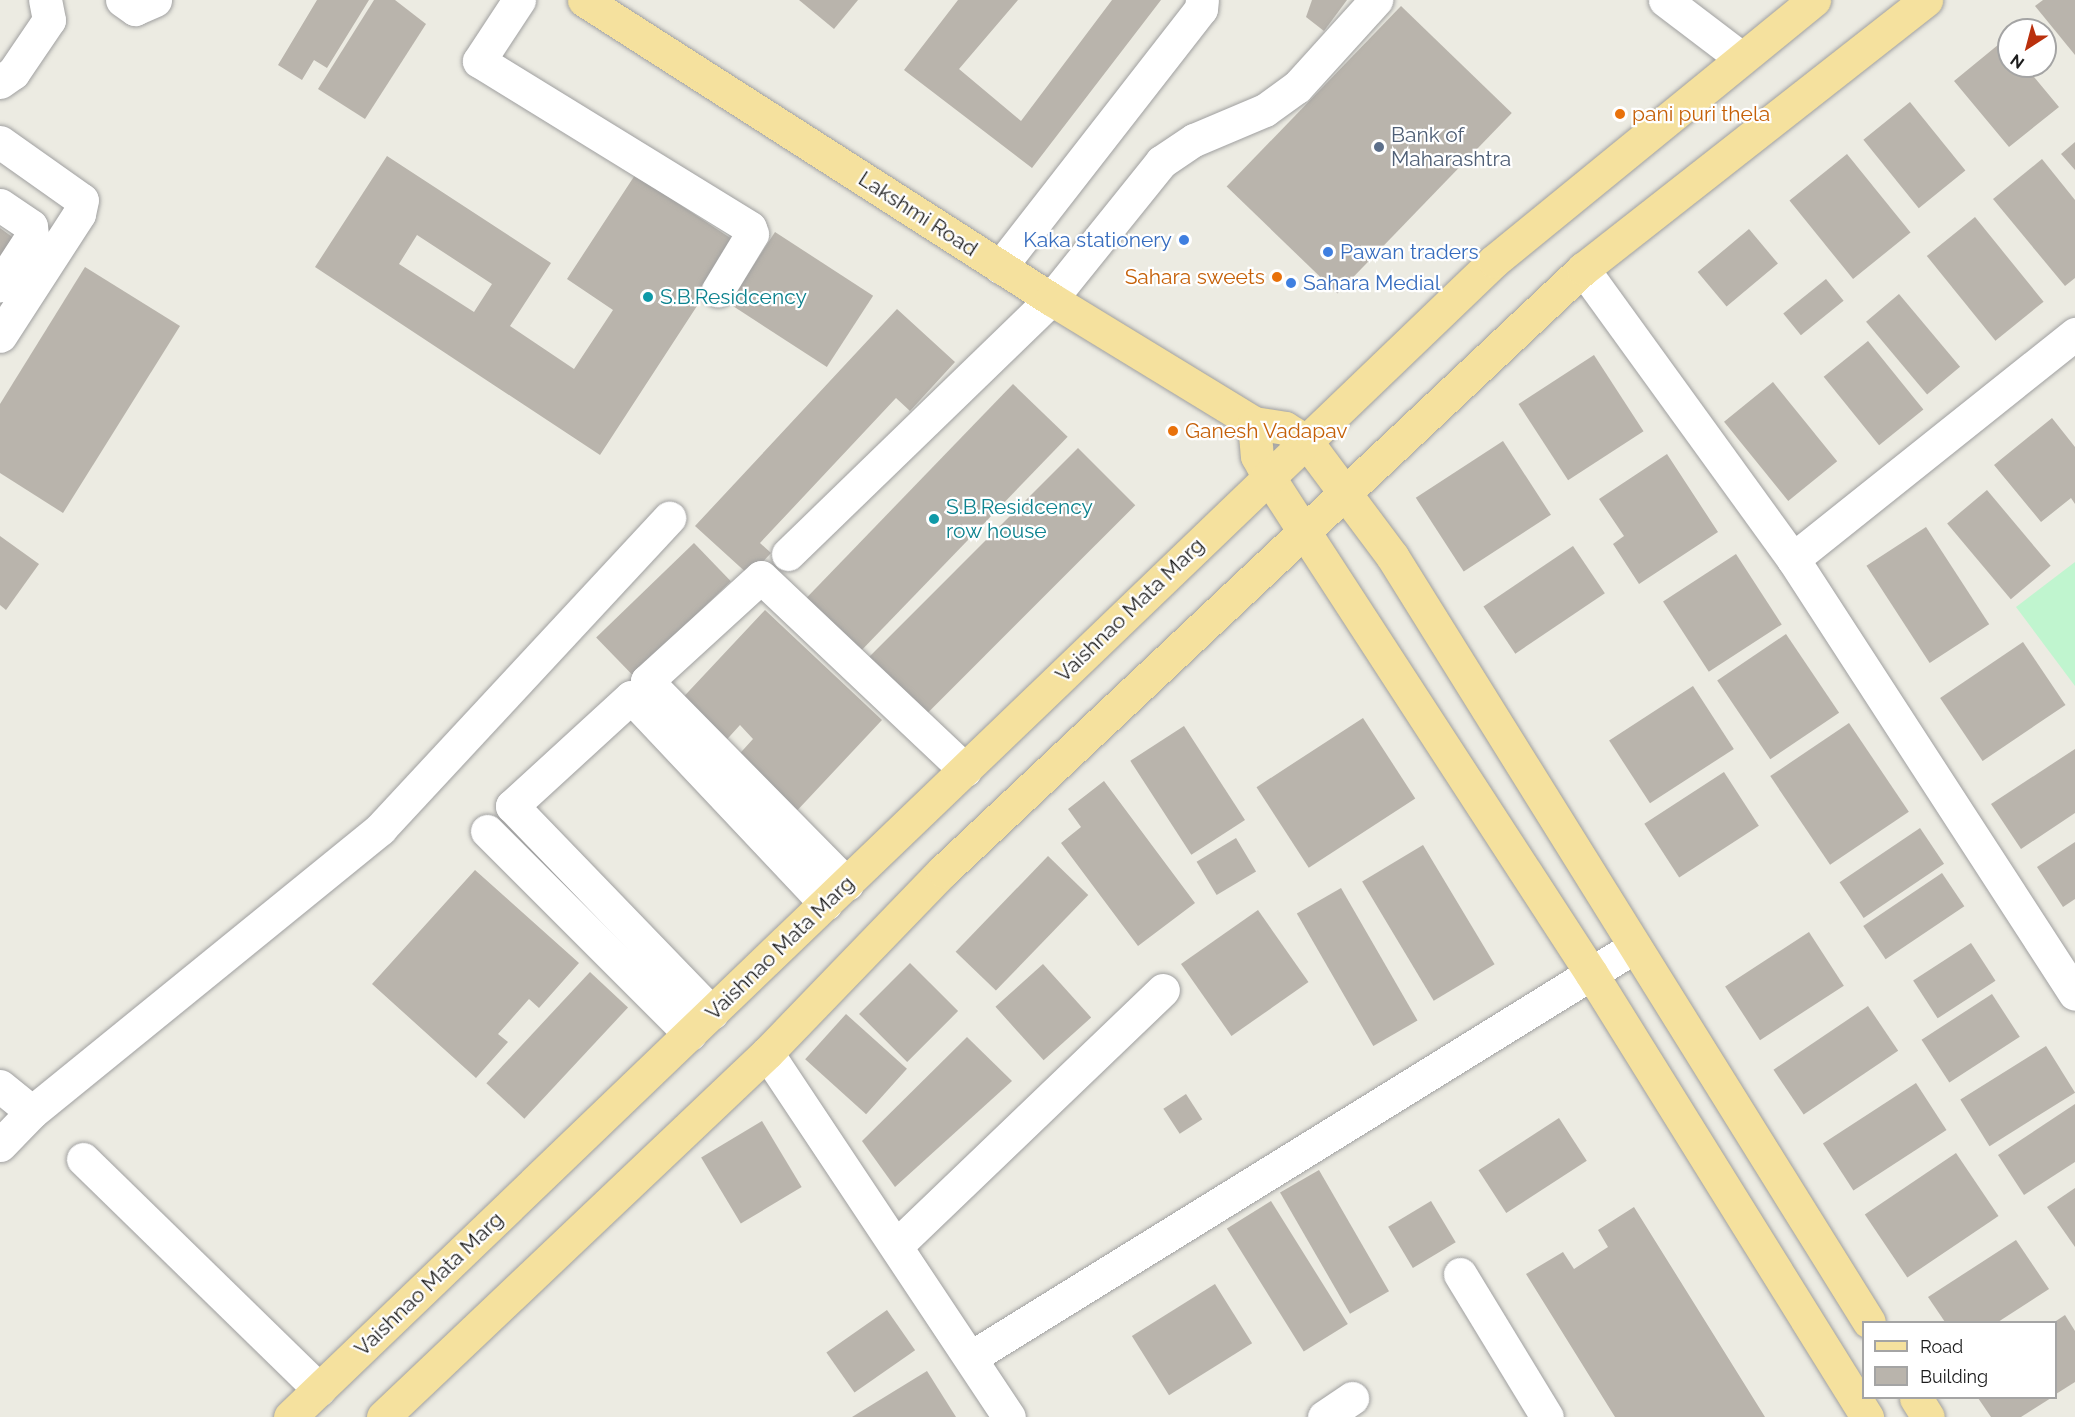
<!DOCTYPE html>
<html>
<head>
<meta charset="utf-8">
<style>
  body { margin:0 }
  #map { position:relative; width:2075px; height:1417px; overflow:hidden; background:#ecebe2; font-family:Raleway,sans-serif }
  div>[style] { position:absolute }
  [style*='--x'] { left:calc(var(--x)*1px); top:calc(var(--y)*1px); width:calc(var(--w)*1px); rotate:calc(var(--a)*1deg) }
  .park>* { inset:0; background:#c0f5cf }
  .building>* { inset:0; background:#b9b4ac; transform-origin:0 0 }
  .roads { filter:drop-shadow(0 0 2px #a0a0a0) drop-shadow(0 0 2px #a0a0a0) }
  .minor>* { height:33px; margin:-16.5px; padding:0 16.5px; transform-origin:16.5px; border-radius:16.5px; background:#fff }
  .major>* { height:33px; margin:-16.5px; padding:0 16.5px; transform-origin:16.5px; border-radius:16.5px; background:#f5e19e }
  .dots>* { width:16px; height:16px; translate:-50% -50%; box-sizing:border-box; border:3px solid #fff; border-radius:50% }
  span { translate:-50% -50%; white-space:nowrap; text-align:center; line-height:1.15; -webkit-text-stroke:4.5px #fff; paint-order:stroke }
  .food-label { font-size:21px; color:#c56008 }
  .left { translate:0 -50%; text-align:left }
  .right { translate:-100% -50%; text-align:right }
  .service-label { font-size:21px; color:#4e5e75 }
  .street-label { font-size:21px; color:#1c1c1c }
  .shop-label { font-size:21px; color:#366cbe }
  .culture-label { font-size:21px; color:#0d838f }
  .legend { position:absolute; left:1862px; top:1321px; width:195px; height:78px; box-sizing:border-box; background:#fff; border:2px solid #a4a4a4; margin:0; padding:8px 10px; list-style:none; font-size:18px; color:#1c1c1c }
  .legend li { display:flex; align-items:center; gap:12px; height:30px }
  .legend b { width:30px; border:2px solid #a4a4a4 }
  .north { position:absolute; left:1997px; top:18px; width:60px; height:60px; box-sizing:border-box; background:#fff; border:2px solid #a4a4a4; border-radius:50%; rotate:216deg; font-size:16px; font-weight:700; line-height:24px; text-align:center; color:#1c1c1c }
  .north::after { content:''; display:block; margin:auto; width:21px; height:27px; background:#ba300d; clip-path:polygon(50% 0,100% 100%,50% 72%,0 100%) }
</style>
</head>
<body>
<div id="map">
  <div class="park">
    <i style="clip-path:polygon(2075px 562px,2075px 686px,2016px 607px)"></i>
  </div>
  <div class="building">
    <i style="clip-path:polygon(317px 0,369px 0,327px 68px,314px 60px,302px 80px,278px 65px)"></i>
    <i style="clip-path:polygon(374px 0,395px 0,426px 24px,365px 119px,318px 89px)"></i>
    <i style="clip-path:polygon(799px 0,858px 0,834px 29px)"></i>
    <i style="clip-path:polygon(958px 0,1018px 0,959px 69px,1021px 121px,1112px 0,1161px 0,1032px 168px,904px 70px)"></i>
    <i style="clip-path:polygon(1312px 0,1347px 0,1324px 31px,1306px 17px)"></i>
    <i style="clip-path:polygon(2043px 0,2075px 0,2075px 55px,2035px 6px)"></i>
    <i style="left:1401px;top:6px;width:154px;height:251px;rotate:44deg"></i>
    <i style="clip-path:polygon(2004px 40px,2009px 66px,2025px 66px,2059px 107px,2009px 147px,1954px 81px)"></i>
    <i style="left:1910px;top:102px;width:88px;height:60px;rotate:51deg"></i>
    <i style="clip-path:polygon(2075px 142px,2075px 170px,2061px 154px)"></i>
    <i style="left:1847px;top:154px;width:101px;height:74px;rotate:51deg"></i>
    <i style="clip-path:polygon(evenodd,387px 156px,551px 263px,510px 326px,574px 369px,613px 310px,567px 279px,635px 175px,738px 243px,600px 455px,315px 267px,387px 156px,417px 235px,492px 284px,474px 312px,399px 264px,417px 235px)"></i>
    <i style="clip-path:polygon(2042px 159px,2075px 200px,2075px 278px,2065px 286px,1993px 199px)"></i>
    <i style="left:1975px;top:217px;width:109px;height:62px;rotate:51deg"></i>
    <i style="clip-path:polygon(0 228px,15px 239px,0 260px)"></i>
    <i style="left:1749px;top:229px;width:45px;height:67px;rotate:50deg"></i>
    <i style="left:775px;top:232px;width:117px;height:85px;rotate:33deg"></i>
    <i style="clip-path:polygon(85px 267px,180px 326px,63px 513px,0 473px,0 404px)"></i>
    <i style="left:1826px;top:279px;width:28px;height:55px;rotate:51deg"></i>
    <i style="left:1899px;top:294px;width:95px;height:43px;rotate:50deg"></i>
    <i style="clip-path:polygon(897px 309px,955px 362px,910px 411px,896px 398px,760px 543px,771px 553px,750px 576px,695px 526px)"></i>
    <i style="left:1868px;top:341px;width:88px;height:57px;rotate:51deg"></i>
    <i style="left:1594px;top:355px;width:91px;height:90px;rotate:57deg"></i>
    <i style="left:1773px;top:382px;width:102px;height:63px;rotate:51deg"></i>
    <i style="left:1013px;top:384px;width:76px;height:303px;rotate:44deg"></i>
    <i style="clip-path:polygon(2052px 418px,2075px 447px,2075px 504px,2071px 498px,2041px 522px,1994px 465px)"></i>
    <i style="left:1503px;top:441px;width:88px;height:104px;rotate:57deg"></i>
    <i style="left:1078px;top:448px;width:81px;height:305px;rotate:45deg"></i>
    <i style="clip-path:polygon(1667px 454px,1718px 532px,1639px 584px,1613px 544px,1624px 536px,1599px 499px)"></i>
    <i style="left:1987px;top:490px;width:99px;height:52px;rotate:50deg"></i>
    <i style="left:1926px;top:527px;width:116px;height:71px;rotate:57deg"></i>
    <i style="clip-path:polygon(0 536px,39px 564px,6px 610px,0 605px)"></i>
    <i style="left:694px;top:543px;width:53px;height:136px;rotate:46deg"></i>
    <i style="left:1573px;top:546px;width:57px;height:108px;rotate:56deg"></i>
    <i style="left:1736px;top:554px;width:84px;height:87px;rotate:57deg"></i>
    <i style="clip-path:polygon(765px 610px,882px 720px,792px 816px,733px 761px,753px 739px,740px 725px,720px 747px,675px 706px)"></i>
    <i style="left:1786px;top:634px;width:95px;height:83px;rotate:56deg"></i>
    <i style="left:2023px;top:642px;width:76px;height:100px;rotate:56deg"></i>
    <i style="left:1693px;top:686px;width:75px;height:100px;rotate:57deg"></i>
    <i style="left:1363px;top:718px;width:96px;height:127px;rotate:57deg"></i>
    <i style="left:1849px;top:723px;width:107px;height:95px;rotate:56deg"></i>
    <i style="left:1184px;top:726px;width:112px;height:64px;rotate:57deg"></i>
    <i style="clip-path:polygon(2075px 749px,2075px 813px,2021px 849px,1991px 804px)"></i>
    <i style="left:1724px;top:772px;width:64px;height:95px;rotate:57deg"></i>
    <i style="clip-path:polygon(1104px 781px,1195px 903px,1138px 946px,1061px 843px,1081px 827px,1068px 809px)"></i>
    <i style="left:1920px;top:828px;width:43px;height:97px;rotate:56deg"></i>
    <i style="left:1236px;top:838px;width:39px;height:46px;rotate:59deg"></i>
    <i style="clip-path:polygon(2075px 842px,2075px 899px,2063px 907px,2037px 867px)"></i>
    <i style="left:1423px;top:845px;width:139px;height:71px;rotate:59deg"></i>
    <i style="left:1048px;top:856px;width:56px;height:133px;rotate:44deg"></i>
    <i style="clip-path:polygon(475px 870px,579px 963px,539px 1008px,529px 999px,498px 1034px,508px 1042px,476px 1078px,372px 984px)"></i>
    <i style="left:1942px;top:873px;width:40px;height:95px;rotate:56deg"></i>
    <i style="left:1341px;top:888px;width:153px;height:51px;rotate:60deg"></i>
    <i style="left:1258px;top:910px;width:88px;height:94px;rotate:55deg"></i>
    <i style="left:1809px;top:932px;width:64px;height:100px;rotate:57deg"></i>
    <i style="left:1971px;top:943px;width:45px;height:69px;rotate:57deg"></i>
    <i style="left:910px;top:963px;width:68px;height:72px;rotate:45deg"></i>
    <i style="left:1043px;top:964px;width:72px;height:64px;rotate:48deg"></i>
    <i style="left:590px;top:972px;width:52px;height:152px;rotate:43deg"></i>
    <i style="left:1992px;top:994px;width:51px;height:84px;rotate:57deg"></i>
    <i style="left:1868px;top:1006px;width:54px;height:114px;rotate:56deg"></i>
    <i style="left:846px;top:1014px;width:82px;height:61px;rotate:42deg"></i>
    <i style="clip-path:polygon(967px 1037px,1012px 1081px,895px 1187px,862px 1141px)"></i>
    <i style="left:2046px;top:1046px;width:55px;height:101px;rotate:58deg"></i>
    <i style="left:1916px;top:1083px;width:56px;height:111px;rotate:57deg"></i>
    <i style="left:1186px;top:1094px;width:30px;height:27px;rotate:57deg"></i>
    <i style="clip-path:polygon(2075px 1104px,2075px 1162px,2024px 1195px,1998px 1155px)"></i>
    <i style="left:1559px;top:1118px;width:51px;height:96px;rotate:57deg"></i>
    <i style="left:762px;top:1121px;width:77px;height:71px;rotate:59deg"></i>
    <i style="left:1956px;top:1153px;width:76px;height:110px;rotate:56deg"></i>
    <i style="left:1319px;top:1170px;width:140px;height:45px;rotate:60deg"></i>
    <i style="clip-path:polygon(2075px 1188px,2075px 1247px,2047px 1207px)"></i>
    <i style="left:1271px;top:1201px;width:145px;height:52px;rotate:58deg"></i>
    <i style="left:1431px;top:1201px;width:48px;height:50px;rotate:59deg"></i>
    <i style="clip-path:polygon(1634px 1207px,1765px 1417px,1615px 1417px,1526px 1274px,1563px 1252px,1574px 1269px,1608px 1247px,1598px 1230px)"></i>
    <i style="clip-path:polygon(2016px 1240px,2049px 1289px,1998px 1322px,1945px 1322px,1928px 1297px)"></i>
    <i style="left:1215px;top:1284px;width:70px;height:98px;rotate:58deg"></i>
    <i style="left:887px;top:1310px;width:49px;height:74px;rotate:55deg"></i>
    <i style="clip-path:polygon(2065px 1315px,2075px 1331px,2075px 1382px,2056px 1394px,2056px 1321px)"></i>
    <i style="clip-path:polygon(927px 1371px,956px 1417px,852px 1417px)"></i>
    <i style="clip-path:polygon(1978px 1398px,2051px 1398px,2021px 1417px,1991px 1417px)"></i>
  </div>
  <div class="roads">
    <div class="minor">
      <i style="--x:122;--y:0;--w:16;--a:35"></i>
      <i style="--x:135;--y:9;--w:22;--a:-24"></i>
      <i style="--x:519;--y:0;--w:73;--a:123.3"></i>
      <i style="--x:479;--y:61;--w:318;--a:31.6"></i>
      <i style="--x:750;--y:228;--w:6;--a:72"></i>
      <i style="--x:752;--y:234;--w:66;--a:121.3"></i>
      <i style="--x:1665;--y:0;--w:96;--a:37.3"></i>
      <i style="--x:0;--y:82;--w:16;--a:-35"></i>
      <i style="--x:13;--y:73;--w:64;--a:-55.8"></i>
      <i style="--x:49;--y:20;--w:20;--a:-101"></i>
      <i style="--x:0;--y:142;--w:100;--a:35.3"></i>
      <i style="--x:82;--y:200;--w:14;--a:102"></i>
      <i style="--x:79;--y:214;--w:145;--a:122.9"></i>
      <i style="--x:0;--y:205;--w:37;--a:34"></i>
      <i style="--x:31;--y:226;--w:10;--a:84"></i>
      <i style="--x:32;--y:236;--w:59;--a:123.1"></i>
      <i style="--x:1000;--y:267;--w:327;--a:-52.1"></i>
      <i style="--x:1201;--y:9;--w:9;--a:-84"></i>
      <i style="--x:1583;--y:269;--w:358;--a:54.1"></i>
      <i style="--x:1793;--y:559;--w:518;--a:57.05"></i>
      <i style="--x:788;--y:554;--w:366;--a:-44.1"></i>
      <i style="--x:1051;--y:299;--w:176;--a:-51.2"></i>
      <i style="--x:1161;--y:162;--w:40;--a:-34"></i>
      <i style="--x:1194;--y:140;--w:77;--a:-22.9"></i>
      <i style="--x:1265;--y:110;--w:39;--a:-36"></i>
      <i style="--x:1297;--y:87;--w:118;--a:-47.8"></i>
      <i style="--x:1793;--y:559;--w:361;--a:-38.6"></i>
      <i style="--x:487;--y:831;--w:287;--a:45"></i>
      <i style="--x:847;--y:884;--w:285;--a:-134.6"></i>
      <i style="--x:647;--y:681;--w:154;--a:-42.4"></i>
      <i style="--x:761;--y:577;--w:281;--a:43.4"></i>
      <i style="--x:712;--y:1013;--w:288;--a:-134"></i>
      <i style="--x:512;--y:806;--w:161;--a:-42.5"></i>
      <i style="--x:631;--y:697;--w:284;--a:46.7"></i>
      <i style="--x:767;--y:1053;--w:437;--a:56.4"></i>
      <i style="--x:0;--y:1086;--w:41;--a:39.1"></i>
      <i style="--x:0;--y:1145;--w:46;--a:-45.9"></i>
      <i style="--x:32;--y:1112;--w:449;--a:-39.1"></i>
      <i style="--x:380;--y:829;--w:425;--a:-47.1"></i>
      <i style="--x:83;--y:1159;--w:330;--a:44.3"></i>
      <i style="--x:898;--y:1244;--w:367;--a:-43.8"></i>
      <i style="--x:1460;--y:1274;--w:167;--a:58.7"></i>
      <i style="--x:973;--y:1356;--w:777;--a:-31.75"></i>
      <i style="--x:1324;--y:1417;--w:34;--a:-34"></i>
    </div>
    <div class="major">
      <i style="--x:584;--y:0;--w:555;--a:32.63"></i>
      <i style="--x:1051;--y:299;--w:238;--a:31.4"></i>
      <i style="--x:1254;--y:423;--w:31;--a:9"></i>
      <i style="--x:1285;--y:428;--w:25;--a:32"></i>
      <i style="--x:1306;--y:441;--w:144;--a:53.2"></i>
      <i style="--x:1392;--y:556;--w:902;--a:58.09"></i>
      <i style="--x:1254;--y:423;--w:33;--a:85"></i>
      <i style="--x:1257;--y:456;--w:23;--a:61"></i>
      <i style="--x:1268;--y:476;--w:593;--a:56.98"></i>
      <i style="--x:1591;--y:973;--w:523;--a:58.13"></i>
      <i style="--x:1916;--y:1398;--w:22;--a:58"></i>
      <i style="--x:290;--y:1417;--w:1669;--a:-43.83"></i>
      <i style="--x:1494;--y:261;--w:413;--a:-39.2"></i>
      <i style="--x:383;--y:1417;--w:529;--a:-43.47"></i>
      <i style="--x:767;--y:1053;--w:253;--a:-46"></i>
      <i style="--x:943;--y:871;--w:879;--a:-43.25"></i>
      <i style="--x:1583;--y:269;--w:436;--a:-38.1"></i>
    </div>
  </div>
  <div class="dots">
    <i style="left:1620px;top:114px;background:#e8710a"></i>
    <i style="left:1379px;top:147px;background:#5c6f8a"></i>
    <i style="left:1184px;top:240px;background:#3f7fe0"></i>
    <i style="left:1328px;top:252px;background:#3f7fe0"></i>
    <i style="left:1277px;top:277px;background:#e8710a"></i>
    <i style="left:1291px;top:283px;background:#3f7fe0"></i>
    <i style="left:648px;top:297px;background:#0f9aa8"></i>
    <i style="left:1173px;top:431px;background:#e8710a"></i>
    <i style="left:934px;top:519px;background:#0f9aa8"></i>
  </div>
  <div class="food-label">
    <span class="left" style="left:1632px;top:114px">pani puri thela</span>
    <span class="right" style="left:1265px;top:277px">Sahara sweets</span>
    <span class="left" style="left:1185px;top:431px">Ganesh Vadapav</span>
  </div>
  <div class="service-label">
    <span class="left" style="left:1391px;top:147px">Bank of<br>Maharashtra</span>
  </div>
  <div class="street-label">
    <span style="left:918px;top:214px;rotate:33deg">Lakshmi Road</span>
    <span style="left:1130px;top:610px;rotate:-44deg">Vaishnao Mata Marg</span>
    <span style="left:780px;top:948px;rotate:-44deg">Vaishnao Mata Marg</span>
    <span style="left:429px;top:1284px;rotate:-44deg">Vaishnao Mata Marg</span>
  </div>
  <div class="shop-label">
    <span class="right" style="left:1172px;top:240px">Kaka stationery</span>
    <span class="left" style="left:1340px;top:252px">Pawan traders</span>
    <span class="left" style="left:1303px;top:283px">Sahara Medial</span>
  </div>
  <div class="culture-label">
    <span class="left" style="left:660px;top:297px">S.B.Residcency</span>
    <span class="left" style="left:946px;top:519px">S.B.Residcency<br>row house</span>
  </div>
  <ul class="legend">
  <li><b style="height:8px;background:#f5e19e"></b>Road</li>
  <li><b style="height:16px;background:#b9b4ac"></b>Building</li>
  </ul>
  <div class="north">N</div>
</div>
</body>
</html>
